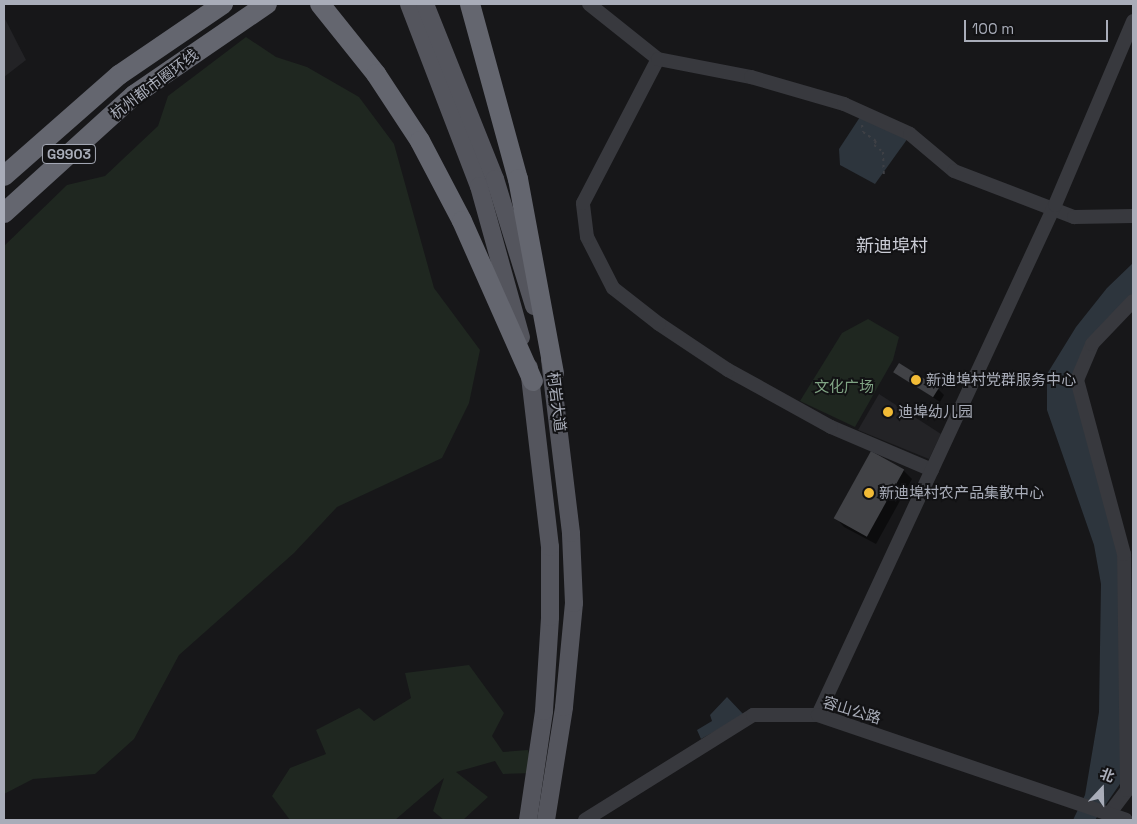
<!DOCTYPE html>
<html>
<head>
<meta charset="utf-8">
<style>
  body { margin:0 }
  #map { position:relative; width:1137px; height:824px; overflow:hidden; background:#171719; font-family:"Space Grotesk","Noto Sans SC",sans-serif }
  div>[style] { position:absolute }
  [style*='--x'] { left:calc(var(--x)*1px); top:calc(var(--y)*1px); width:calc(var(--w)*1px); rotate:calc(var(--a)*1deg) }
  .built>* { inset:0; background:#232326 }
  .green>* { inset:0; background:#1f2720 }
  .water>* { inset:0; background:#2d353d }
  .shadow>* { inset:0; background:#0007 }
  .building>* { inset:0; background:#414246; transform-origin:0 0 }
  .path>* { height:2px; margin-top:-1px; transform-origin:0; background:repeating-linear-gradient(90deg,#3e4045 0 2.5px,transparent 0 6.5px) }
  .minor>* { height:14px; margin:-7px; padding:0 7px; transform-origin:7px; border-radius:7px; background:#38393e }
  .major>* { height:18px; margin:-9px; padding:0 9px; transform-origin:9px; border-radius:9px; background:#54555d }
  .highway>* { height:20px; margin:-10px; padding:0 10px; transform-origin:10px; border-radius:10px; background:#64666f }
  .dots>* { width:14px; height:14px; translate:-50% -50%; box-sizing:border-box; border:2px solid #121214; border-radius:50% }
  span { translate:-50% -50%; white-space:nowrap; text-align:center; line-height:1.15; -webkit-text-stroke:4px #121214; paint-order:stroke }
  .shield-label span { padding:1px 4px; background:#121214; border:1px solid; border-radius:4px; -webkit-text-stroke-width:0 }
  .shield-label { font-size:14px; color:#a9adb9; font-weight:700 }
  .street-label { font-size:15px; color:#a9adb9 }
  .poi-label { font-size:15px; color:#a9adb9 }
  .left { translate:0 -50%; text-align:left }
  .park-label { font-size:15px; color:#80a484 }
  .quarter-label { font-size:18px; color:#caccd5 }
  .frame { position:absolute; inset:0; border:5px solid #a9adb9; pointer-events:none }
  .north { position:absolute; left:1077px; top:764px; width:50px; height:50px; -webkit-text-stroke:4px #121214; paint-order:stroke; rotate:21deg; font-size:14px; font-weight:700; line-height:20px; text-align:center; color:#a9adb9 }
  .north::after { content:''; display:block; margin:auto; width:18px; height:22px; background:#a9adb9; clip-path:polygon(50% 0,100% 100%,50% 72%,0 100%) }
  .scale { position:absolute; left:964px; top:20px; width:144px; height:22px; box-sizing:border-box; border:2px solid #a9adb9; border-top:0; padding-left:6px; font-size:15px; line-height:18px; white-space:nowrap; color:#a9adb9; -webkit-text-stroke:4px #121214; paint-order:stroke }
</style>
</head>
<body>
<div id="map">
  <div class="built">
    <i style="clip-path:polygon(4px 17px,26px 60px,4px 77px)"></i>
    <i style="clip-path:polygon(879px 394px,941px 434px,929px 459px,858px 430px)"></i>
  </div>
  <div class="green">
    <i style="clip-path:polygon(246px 37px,276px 57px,307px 67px,359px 97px,394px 144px,434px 288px,480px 350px,469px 403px,442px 458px,337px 507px,294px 553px,179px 655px,134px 739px,95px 774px,33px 779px,4px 794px,4px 246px,67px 185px,105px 176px,158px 126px,168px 96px)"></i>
    <i style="clip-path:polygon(868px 319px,899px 337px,893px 360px,855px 427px,800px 401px,842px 333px)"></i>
    <i style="clip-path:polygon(469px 665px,504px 713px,492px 736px,503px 752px,528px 750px,534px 773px,503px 774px,495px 761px,456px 772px,488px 797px,463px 820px,444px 820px,433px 811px,444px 778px,395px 820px,290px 820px,272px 796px,290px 768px,326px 754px,316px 730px,359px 708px,374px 721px,411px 698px,405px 673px)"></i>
  </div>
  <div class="water">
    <i style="clip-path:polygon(860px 117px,908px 138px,875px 184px,840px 165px,839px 149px)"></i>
    <i style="clip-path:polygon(1133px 263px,1133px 298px,1075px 380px,1122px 553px,1122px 781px,1095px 820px,1073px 820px,1085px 795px,1099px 712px,1101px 584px,1094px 545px,1047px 410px,1047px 374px,1076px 327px,1107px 288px)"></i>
    <i style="clip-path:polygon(727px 697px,744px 715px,701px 739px,697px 730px,712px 721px,710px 715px)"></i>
  </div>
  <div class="shadow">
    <i style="clip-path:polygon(895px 372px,938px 389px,944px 395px,940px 402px)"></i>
    <i style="clip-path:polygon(903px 470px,912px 479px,876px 544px,844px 527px,836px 518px)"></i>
  </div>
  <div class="building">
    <i style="left:899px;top:363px;width:47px;height:11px;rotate:32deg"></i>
    <i style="left:871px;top:451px;width:38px;height:77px;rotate:29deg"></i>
  </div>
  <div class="path">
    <i style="--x:862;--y:125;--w:7;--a:82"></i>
    <i style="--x:863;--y:132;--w:16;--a:35"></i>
    <i style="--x:876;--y:141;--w:4;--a:117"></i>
    <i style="--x:874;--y:145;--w:11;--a:38"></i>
    <i style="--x:883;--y:152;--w:26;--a:88"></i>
  </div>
  <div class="minor">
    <i style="--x:589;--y:4;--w:88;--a:38.6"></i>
    <i style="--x:932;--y:470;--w:110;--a:-156.9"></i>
    <i style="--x:831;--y:427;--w:118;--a:-151"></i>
    <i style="--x:728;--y:370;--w:83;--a:-146.3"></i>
    <i style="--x:659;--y:324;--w:58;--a:-142"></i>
    <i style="--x:613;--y:288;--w:57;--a:-117"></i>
    <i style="--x:587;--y:237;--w:34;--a:-97"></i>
    <i style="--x:583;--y:203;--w:162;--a:-62.5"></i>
    <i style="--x:658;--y:59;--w:95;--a:11"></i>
    <i style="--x:751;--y:77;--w:97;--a:16.2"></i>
    <i style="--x:844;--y:104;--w:72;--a:24.4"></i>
    <i style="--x:910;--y:134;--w:57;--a:40.1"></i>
    <i style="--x:954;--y:171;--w:129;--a:21"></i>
    <i style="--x:1074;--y:217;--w:59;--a:-1"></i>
    <i style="--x:818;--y:715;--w:562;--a:-65.08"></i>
    <i style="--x:1055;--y:205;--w:200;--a:-67"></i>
    <i style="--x:1109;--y:814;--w:30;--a:-53"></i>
    <i style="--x:1127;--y:790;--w:236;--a:-90.7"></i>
    <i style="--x:1124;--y:554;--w:180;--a:-105.1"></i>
    <i style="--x:1077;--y:380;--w:39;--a:-67"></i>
    <i style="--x:1092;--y:344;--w:59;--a:-46.4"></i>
    <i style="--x:585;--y:820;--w:198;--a:-32"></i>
    <i style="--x:753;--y:715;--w:65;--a:0"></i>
    <i style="--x:818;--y:715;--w:325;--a:18.8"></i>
  </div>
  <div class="major">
    <i style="--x:409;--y:4;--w:195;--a:69"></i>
    <i style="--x:479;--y:186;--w:157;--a:74.5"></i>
    <i style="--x:425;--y:4;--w:188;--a:68.2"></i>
    <i style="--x:495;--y:179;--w:133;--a:72.9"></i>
    <i style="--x:528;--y:820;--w:110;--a:-81.6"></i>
    <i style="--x:544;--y:711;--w:94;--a:-86.3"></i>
    <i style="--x:550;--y:617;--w:70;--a:-90"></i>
    <i style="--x:550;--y:547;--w:181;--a:-96.7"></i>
    <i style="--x:546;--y:820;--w:114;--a:-80.9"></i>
    <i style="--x:564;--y:707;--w:104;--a:-84.5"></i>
    <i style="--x:574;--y:603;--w:70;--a:-92.5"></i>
    <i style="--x:571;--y:533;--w:175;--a:-96.9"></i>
  </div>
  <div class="highway">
    <i style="--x:320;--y:4;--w:90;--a:51.3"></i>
    <i style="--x:376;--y:74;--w:80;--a:56.7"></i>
    <i style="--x:420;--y:141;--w:90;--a:62.3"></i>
    <i style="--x:462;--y:221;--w:175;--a:66.1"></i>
    <i style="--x:470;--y:4;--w:181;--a:74.7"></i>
    <i style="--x:518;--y:179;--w:197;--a:79.5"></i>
    <i style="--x:4;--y:176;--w:153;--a:-41.3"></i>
    <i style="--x:119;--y:75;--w:126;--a:-34.3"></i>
    <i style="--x:4;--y:213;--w:176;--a:-42.2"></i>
    <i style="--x:134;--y:95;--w:161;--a:-34.4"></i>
  </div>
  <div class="dots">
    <i style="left:916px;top:380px;background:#f2bb36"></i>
    <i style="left:888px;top:412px;background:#f2bb36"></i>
    <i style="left:869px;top:493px;background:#f2bb36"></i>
  </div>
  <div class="shield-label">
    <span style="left:69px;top:154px">G9903</span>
  </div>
  <div class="street-label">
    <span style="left:154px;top:84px;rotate:-37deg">杭州都市圈环线</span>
    <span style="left:557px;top:402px;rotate:83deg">柯岩大道</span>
    <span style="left:852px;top:710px;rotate:17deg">容山公路</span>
  </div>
  <div class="poi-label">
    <span class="left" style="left:926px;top:380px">新迪埠村党群服务中心</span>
    <span class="left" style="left:898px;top:412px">迪埠幼儿园</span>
    <span class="left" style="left:879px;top:493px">新迪埠村农产品集散中心</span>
  </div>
  <div class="park-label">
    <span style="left:844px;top:387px">文化广场</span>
  </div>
  <div class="quarter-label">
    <span style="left:892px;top:246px">新迪埠村</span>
  </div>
  <div class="frame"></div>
  <div class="north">北</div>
  <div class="scale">100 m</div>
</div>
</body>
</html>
